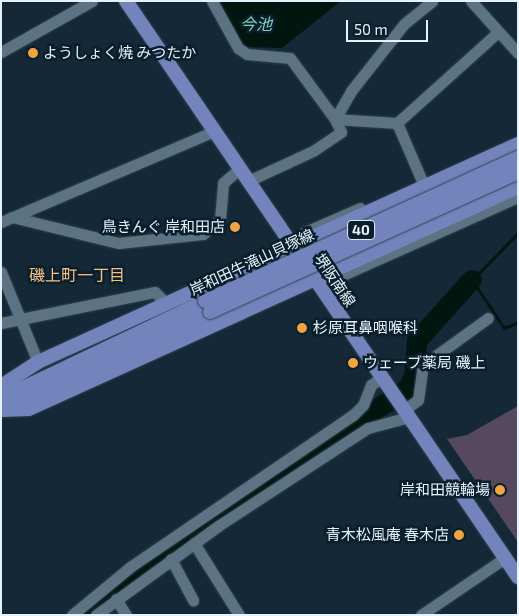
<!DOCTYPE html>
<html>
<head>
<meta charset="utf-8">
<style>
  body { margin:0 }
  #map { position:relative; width:519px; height:616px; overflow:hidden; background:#142837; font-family:"Exo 2","Noto Sans JP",sans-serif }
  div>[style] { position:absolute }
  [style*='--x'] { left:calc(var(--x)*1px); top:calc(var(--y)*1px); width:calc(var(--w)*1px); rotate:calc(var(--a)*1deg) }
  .green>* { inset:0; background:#55485f }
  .water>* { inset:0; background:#021610 }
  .stream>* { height:3px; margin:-1.5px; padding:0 1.5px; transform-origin:1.5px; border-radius:1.5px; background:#021610 }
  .river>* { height:20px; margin:-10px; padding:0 10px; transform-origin:10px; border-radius:10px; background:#021610 }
  .roads { filter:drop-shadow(0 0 1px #33424f) drop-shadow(0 0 1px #33424f) }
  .minor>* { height:11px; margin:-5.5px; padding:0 5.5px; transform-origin:5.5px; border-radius:5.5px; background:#5c7384 }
  .major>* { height:14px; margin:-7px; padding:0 7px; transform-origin:7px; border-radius:7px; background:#7384bc }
  .bridges { filter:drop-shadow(0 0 1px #33424f) drop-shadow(0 0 1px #33424f) }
  .major-bridge>* { height:14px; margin:-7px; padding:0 7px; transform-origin:7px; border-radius:7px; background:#7384bc }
  .dots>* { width:14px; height:14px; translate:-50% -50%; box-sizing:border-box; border:2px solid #0a1f2c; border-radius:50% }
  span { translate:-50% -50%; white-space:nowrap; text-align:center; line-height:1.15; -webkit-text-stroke:5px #0a1f2c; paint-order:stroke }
  .shield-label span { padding:1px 4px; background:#0a1f2c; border:1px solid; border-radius:4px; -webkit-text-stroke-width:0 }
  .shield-label { font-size:14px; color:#e5f2fc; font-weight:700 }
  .poi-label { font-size:15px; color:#e5f2fc }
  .left { translate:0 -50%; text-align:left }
  .right { translate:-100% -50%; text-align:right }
  .street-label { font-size:15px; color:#e5f2fc }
  .water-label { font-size:16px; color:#85d0b8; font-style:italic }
  .neighbourhood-label { font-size:16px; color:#f5be82 }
  .frame { position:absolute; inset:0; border:2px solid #e5f2fc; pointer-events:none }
  .scale { position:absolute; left:346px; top:20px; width:82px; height:22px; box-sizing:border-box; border:2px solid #e5f2fc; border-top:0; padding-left:6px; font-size:15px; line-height:18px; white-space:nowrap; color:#e5f2fc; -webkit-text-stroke:4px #0a1f2c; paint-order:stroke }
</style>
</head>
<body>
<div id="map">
  <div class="green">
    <i style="clip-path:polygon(518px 406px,518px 542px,447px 439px,467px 435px)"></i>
  </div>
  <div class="water">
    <i style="clip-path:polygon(218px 1px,341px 1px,282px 48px,245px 47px)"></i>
  </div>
  <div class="stream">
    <i style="--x:518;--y:233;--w:66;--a:134.4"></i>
    <i style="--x:472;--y:280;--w:58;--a:56.3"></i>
    <i style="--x:504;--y:328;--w:15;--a:-23"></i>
  </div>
  <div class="river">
    <i style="--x:84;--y:615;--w:100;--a:-38.1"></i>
    <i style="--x:163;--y:553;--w:294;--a:-33.9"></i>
    <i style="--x:407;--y:389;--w:14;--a:-60"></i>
    <i style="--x:414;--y:377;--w:36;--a:-85"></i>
    <i style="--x:417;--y:341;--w:82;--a:-48"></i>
  </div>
  <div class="roads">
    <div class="minor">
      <i style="--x:212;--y:1;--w:54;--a:61"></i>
      <i style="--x:238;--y:48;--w:11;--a:34"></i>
      <i style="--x:247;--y:54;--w:43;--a:5.3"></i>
      <i style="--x:290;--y:58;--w:76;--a:53.6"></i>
      <i style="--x:335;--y:119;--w:62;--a:3.7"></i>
      <i style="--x:397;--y:123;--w:63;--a:66.7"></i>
      <i style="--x:471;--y:1;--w:70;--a:47.9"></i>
      <i style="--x:1;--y:52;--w:104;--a:-29.3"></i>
      <i style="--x:397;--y:123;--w:136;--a:-42"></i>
      <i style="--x:248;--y:181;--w:72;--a:-24.8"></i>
      <i style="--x:313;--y:151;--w:34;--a:-34"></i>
      <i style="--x:341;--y:132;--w:14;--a:-115"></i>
      <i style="--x:335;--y:119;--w:32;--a:-60"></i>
      <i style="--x:351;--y:91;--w:85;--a:-51.7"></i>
      <i style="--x:404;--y:24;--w:36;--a:-39"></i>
      <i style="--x:12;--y:217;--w:110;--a:13.7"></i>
      <i style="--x:119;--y:243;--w:84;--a:-6.1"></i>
      <i style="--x:203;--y:234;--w:23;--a:-41"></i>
      <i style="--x:220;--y:219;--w:36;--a:-85"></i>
      <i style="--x:223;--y:183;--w:23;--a:-41"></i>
      <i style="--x:1;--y:222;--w:232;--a:-23.1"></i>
      <i style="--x:294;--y:245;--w:17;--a:-50"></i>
      <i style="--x:305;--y:232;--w:60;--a:-23.6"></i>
      <i style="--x:1;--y:272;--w:97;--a:67.7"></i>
      <i style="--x:317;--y:279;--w:19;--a:-3"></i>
      <i style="--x:336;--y:278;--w:199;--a:-24"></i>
      <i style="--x:1;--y:323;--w:157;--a:-11.4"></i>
      <i style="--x:155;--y:292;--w:17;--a:45"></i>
      <i style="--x:404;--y:410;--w:17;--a:-36"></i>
      <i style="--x:418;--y:400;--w:35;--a:-82"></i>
      <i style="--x:423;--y:365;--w:80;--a:-35.9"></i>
      <i style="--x:194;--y:543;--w:85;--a:58"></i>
      <i style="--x:171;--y:559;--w:47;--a:61.8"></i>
      <i style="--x:116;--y:599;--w:19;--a:58"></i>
      <i style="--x:72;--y:615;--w:75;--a:-39.6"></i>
      <i style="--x:130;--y:567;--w:270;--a:-34.3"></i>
      <i style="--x:353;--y:415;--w:14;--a:-45"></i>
      <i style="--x:363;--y:405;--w:22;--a:-68"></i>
      <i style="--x:371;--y:385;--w:14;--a:-36"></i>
      <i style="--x:96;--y:615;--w:151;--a:-36.1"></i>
      <i style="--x:218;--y:526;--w:179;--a:-33.2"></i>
      <i style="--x:368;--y:428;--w:42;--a:-15"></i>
      <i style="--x:421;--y:615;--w:102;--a:-34.2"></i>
    </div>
    <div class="major">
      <i style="--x:126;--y:1;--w:697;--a:55.76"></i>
      <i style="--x:1;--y:386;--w:44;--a:-33"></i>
      <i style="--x:38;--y:362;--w:527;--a:-24.43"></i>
      <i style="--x:4;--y:397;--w:223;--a:-25.5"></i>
      <i style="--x:1;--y:407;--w:230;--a:-24.4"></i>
      <i style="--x:1;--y:410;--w:28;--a:-2"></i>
      <i style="--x:29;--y:409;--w:537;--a:-24.42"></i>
    </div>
  </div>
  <div class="bridges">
    <div class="major-bridge">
      <i style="--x:205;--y:301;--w:344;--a:-24.6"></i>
      <i style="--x:210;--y:312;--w:338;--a:-24.4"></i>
    </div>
  </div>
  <div class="dots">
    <i style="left:33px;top:53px;background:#f3a442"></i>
    <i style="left:235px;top:227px;background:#f3a442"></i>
    <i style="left:302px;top:328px;background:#f3a442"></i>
    <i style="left:353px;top:363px;background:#f3a442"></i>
    <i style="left:500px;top:490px;background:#f3a442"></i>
    <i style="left:459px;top:535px;background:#f3a442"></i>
  </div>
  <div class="shield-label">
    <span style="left:361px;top:230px">40</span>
  </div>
  <div class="poi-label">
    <span class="left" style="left:43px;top:53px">ようしょく焼 みつたか</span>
    <span class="right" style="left:225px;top:227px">鳥きんぐ 岸和田店</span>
    <span class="left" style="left:313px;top:328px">杉原耳鼻咽喉科</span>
    <span class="left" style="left:363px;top:363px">ウェーブ薬局 磯上</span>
    <span class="right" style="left:490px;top:490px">岸和田競輪場</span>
    <span class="right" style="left:449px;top:535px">青木松風庵 春木店</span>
  </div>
  <div class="street-label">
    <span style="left:252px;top:262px;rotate:-25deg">岸和田牛滝山貝塚線</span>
    <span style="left:335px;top:280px;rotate:56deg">堺阪南線</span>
  </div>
  <div class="water-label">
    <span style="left:256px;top:24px">今池</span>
  </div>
  <div class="neighbourhood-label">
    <span style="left:77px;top:275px">磯上町一丁目</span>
  </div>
  <div class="frame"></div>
  <div class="scale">50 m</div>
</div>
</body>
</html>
